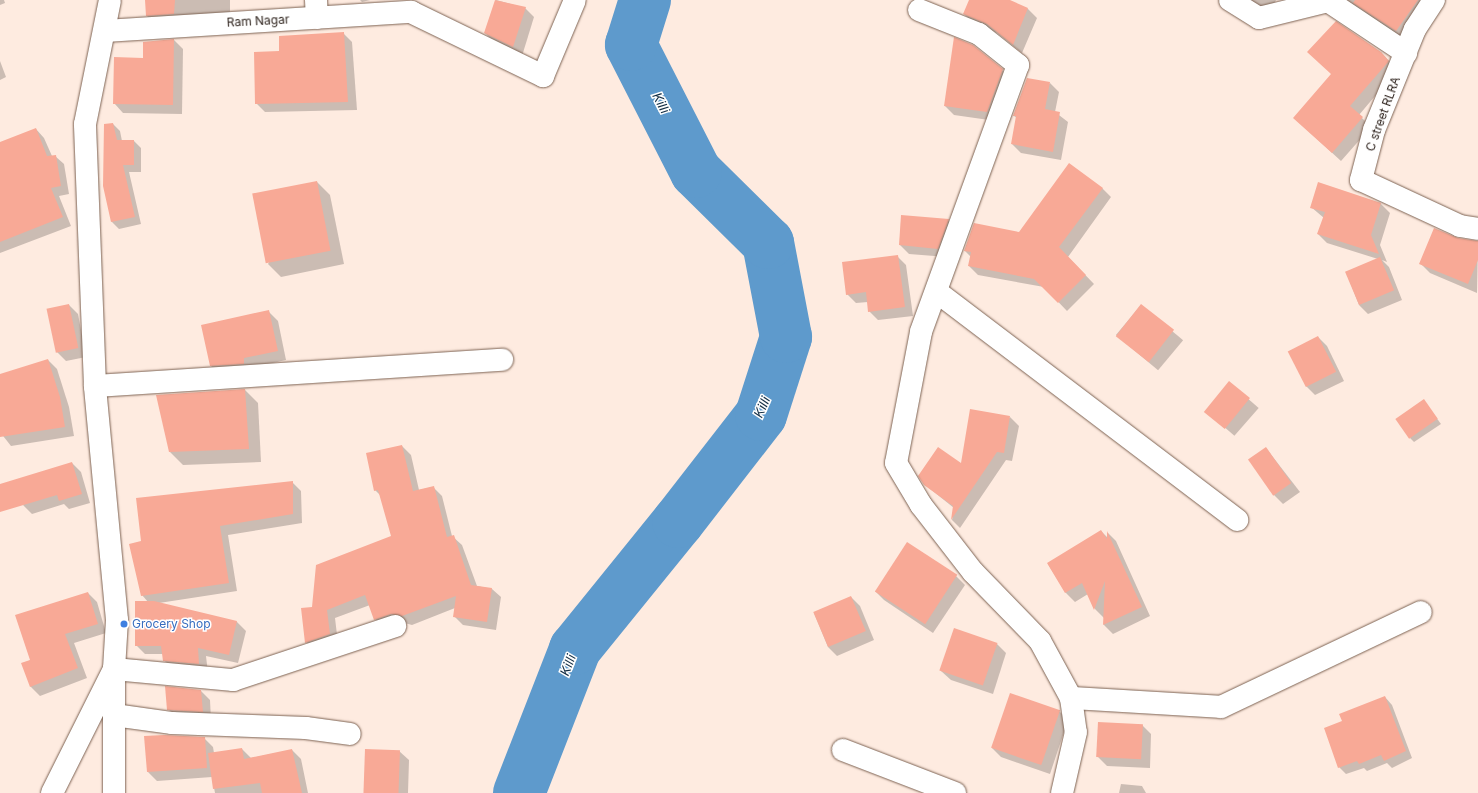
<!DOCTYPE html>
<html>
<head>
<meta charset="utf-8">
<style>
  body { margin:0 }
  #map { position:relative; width:1478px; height:793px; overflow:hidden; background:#feebe0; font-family:Inter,sans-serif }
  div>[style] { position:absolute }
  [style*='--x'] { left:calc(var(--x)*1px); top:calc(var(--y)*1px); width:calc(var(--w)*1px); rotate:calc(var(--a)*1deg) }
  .shadow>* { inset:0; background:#0003; transform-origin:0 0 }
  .river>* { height:52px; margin:-26px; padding:0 26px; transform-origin:26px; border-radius:26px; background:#5e9acc }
  .building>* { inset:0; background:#f8a996; transform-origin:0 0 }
  .roads { filter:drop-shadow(0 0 1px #7d6353) drop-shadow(0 0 1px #7d6353) }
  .street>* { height:22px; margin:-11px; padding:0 11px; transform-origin:11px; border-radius:11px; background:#fff }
  .secondary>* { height:22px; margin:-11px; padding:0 11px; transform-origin:11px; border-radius:11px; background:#fff }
  .dots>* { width:11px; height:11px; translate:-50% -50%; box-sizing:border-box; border:2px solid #fff; border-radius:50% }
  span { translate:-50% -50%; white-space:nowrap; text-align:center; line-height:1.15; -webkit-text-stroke:3px #fff; paint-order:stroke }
  .street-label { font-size:12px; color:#2e231d }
  .shop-label { font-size:12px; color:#366cbe }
  .left { translate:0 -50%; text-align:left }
  .water-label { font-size:13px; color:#122d43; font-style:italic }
</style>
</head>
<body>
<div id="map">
  <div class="shadow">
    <i style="clip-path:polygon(0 0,4px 0,5px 3px,0 5px)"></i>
    <i style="clip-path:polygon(146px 0,230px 0,230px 20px,156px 25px,147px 16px)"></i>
    <i style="clip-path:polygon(360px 0,370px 0,362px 2px)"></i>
    <i style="clip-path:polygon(496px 0,525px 8px,534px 17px,522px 56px,494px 42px,485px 33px)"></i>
    <i style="clip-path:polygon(970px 0,1008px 0,1028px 9px,1037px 18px,1022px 53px,997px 33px,973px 23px,964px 14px)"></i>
    <i style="clip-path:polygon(1250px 0,1276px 0,1270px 12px)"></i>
    <i style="clip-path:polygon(1346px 0,1438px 0,1408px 42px)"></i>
    <i style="clip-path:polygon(343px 33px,352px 42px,357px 110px,265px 112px,256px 103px)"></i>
    <i style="clip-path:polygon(174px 40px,183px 49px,182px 114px,123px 113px,114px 103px,144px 59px)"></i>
    <i style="clip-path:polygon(1381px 52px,1397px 70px,1359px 115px,1371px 127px,1341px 161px,1294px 118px,1332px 74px)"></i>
    <i style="clip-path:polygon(0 61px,6px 77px,0 80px)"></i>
    <i style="clip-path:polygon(1002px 70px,1011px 79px,996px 121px,954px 115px,945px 106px)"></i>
    <i style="clip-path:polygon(1050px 83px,1059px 92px,1055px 112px,1068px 122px,1061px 160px,1021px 153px,1012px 144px,1017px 118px,1014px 116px)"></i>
    <i style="clip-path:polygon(113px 124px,120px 131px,122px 141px,134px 141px,141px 148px,141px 172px,129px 172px,141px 224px,119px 229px,112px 222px)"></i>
    <i style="clip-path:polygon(36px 129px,44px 138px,52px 156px,55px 156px,64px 164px,69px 194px,59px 196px,71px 226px,0 253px,0 143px)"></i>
    <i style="clip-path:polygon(317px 182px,330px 195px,344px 264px,281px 277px,268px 264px)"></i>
    <i style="clip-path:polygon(1102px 188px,1111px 197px,1068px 257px,1094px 284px,1067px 311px,1044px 287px,978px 275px,969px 266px,971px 257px,965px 251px,1019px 233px)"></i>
    <i style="clip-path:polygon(1381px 204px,1390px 213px,1380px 245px,1387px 262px,1382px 260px,1389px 267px,1402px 300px,1368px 314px,1359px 305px,1346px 272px,1378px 259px,1327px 243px,1318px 234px,1324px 218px,1311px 207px)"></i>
    <i style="clip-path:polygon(948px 220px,957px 229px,947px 257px,909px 254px,900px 245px)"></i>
    <i style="clip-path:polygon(1458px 239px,1478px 242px,1477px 293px,1430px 273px,1421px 264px)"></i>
    <i style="clip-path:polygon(897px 256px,906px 265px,913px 316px,878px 320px,869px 311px,868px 302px,856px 303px,847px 294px)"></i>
    <i style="clip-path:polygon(69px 305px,78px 314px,86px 357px,66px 361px,57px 352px,48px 310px)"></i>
    <i style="left:1141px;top:305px;width:55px;height:39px;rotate:40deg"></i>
    <i style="clip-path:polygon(269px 312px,278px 321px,286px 360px,220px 375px,211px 366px)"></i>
    <i style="clip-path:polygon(1318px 337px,1327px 346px,1344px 381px,1315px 395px,1306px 386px)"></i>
    <i style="clip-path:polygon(48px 360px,57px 369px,69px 407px,74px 436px,11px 446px,0 432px,0 375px)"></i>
    <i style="left:1230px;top:383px;width:38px;height:37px;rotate:41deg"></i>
    <i style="clip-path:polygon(245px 390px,258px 403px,261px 462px,183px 465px,170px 452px)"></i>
    <i style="clip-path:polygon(1424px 401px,1441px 424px,1414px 442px,1410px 438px)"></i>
    <i style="clip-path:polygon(1010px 417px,1019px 426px,1012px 461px,1006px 460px,960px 528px,952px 520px,954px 508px,924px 484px,962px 465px)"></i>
    <i style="clip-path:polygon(402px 446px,411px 455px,419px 490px,433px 487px,442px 496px,452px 536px,462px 545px,477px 586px,492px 589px,501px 597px,496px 630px,463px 625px,454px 616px,455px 608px,412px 625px,401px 622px,384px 628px,375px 619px,370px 605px,335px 618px,338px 643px,315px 651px,306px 642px,312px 608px,392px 536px,381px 496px,375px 490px)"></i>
    <i style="clip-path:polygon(1266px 448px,1300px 492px,1283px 504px,1274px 495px)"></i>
    <i style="clip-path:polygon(72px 463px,81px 472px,90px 503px,69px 509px,64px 504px,32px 514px,23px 505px)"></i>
    <i style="clip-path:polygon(292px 482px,301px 491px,302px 523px,228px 535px,237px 591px,159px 603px,237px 622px,246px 631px,238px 663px,206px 656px,208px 673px,173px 670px,164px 660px,163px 654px,145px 654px,136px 645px,148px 602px,142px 595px,142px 542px)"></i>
    <i style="clip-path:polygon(1101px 531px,1108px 538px,1108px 533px,1116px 541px,1150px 616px,1113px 634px,1104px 625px,1104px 618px,1095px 609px,1088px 594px,1075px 602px,1066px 593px,1048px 564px)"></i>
    <i style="clip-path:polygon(956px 576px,965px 585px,933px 633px,884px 600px,875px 591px)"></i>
    <i style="clip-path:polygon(88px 593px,97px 602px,106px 633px,74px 643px,87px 678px,40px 696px,31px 687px,22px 664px,31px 660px)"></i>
    <i style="clip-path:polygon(851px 597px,860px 606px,874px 640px,837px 656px,828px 647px,814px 613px)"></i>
    <i style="clip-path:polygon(997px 644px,1006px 653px,993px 694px,951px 680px,941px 671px)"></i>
    <i style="clip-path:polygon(201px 691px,210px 700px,211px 720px,177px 718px,168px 709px)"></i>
    <i style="clip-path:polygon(1385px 697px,1392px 705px,1412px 758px,1392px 768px,1387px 763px,1367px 771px,1364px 768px,1346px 774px,1339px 767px,1343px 722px)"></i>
    <i style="clip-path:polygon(1059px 711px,1068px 720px,1050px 774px,1001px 757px,992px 748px)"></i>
    <i style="clip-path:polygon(1142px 725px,1151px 734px,1150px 768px,1107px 766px,1098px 757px)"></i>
    <i style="clip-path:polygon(145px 737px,204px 738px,213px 747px,214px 753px,242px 749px,251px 758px,292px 750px,301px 759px,308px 793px,215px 793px,212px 777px,157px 781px,148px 772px)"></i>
    <i style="clip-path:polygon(399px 751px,409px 760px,408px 793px,365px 793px)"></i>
    <i style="clip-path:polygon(1121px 784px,1142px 786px,1146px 793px,1119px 793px)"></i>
  </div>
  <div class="river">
    <i style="--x:519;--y:793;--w:155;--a:-68.7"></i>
    <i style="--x:575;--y:649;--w:164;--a:-51"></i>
    <i style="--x:678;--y:522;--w:135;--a:-52.2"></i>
    <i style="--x:761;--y:415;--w:82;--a:-72.2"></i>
    <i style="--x:786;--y:337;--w:96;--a:-100.8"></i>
    <i style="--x:768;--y:243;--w:101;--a:-135.4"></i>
    <i style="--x:696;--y:172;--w:143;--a:-117.1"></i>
    <i style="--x:631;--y:45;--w:47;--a:-72.7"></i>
  </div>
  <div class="building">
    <i style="clip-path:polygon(145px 0,175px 0,174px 14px,146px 16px)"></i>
    <i style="clip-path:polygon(495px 0,526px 7px,513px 47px,484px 33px)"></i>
    <i style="clip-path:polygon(969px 0,1010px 0,1028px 8px,1013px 45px,987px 24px,963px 14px)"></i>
    <i style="clip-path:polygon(1355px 0,1418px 0,1396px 31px,1353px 3px)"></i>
    <i style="clip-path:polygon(1336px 21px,1381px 52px,1389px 61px,1350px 106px,1363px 117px,1332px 153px,1293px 118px,1331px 74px,1307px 52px)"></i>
    <i style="clip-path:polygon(344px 32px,348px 102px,255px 104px,254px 52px,279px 51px,279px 36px)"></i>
    <i style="clip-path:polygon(954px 37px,973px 45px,1003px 69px,987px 112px,944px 106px)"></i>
    <i style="clip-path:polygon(174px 39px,173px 105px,113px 104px,114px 57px,143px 58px,143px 42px)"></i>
    <i style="clip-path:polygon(1027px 78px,1050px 82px,1045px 109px,1060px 112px,1053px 152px,1011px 144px,1016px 116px,1013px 116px)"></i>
    <i style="clip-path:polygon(113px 123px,117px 140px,134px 140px,134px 165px,123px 165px,135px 217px,111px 222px,103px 186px,104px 124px)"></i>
    <i style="clip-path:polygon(36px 128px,47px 156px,56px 155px,61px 186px,51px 188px,63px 217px,0 242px,0 142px)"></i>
    <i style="clip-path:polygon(1069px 163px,1103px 188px,1059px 247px,1086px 275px,1058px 303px,1034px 279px,968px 266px,971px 252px,964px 251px,974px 223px,1019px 232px)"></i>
    <i style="left:317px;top:181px;width:71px;height:66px;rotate:79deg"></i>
    <i style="clip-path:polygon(1318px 182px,1381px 203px,1371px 235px,1379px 254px,1317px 234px,1325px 212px,1310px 208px)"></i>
    <i style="clip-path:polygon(901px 215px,949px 219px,938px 249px,899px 245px)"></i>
    <i style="clip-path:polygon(1434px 228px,1458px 238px,1478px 241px,1478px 260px,1468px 284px,1419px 264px)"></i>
    <i style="clip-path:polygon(898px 255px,905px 307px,868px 312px,866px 292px,846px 295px,842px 262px)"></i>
    <i style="left:1380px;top:257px;width:36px;height:38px;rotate:67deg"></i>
    <i style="left:69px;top:304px;width:45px;height:23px;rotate:78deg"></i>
    <i style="left:1141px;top:304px;width:42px;height:41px;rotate:38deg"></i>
    <i style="clip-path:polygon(269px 310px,278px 351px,244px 358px,244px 364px,210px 366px,201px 325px)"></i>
    <i style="left:1318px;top:336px;width:40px;height:34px;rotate:63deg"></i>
    <i style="clip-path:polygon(48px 359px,60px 397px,65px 427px,0 437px,0 374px)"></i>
    <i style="left:1229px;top:381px;width:27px;height:40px;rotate:39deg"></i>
    <i style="clip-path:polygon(245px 389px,249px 449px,169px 452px,156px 395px)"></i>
    <i style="left:1424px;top:399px;width:24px;height:35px;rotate:55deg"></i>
    <i style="clip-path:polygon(970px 409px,1010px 416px,1004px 453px,997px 452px,951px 520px,953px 506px,924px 485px,918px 476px,938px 447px,961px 463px)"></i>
    <i style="clip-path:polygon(402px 445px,413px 491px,434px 486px,447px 537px,454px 535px,471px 585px,492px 588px,487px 622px,453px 617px,456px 596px,402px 616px,391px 614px,374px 620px,365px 595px,327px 610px,330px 634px,305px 643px,301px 608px,312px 607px,316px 565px,391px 536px,378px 490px,374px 491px,366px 453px)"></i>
    <i style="left:1266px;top:447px;width:44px;height:22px;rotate:55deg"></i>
    <i style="clip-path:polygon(72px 462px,82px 494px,59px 501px,57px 495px,0 512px,0 484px)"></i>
    <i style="clip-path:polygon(293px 481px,293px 514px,220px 526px,229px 583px,141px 596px,129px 544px,141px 541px,136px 498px)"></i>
    <i style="clip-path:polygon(1101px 530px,1107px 539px,1107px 531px,1142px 607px,1103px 625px,1105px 581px,1094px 610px,1082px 583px,1065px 593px,1047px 563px)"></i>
    <i style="left:907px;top:542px;width:60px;height:59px;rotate:33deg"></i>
    <i style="clip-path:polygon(88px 592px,98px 624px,65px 634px,78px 668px,30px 687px,21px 663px,30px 660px,15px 615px)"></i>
    <i style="left:851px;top:596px;width:38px;height:41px;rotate:67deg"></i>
    <i style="clip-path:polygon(135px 601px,154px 601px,237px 621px,229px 655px,198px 648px,199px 664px,163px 661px,161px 646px,135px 646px)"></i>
    <i style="left:954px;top:628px;width:46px;height:45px;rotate:19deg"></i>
    <i style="clip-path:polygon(165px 686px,201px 690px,203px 712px,167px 710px)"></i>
    <i style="left:1010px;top:693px;width:53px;height:58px;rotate:19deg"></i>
    <i style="clip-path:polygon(1385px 696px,1406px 751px,1384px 761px,1381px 755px,1359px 764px,1357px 761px,1338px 768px,1324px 728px,1342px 721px,1339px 714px)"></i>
    <i style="left:1098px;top:722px;width:45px;height:35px;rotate:3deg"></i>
    <i style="clip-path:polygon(164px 735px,205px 737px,207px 768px,147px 772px,144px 736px)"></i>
    <i style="clip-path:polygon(242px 748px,244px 759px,292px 749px,302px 793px,262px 793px,260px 783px,213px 789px,208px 753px)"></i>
    <i style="left:365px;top:749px;width:35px;height:44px;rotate:2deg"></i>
  </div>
  <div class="roads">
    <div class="street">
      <i style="--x:316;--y:0;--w:18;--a:87"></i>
      <i style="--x:1230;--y:0;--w:34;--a:32"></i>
      <i style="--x:1259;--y:18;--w:71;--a:-13.8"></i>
      <i style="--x:1328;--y:1;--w:94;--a:33.7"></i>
      <i style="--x:1434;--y:0;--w:35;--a:123"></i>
      <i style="--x:1415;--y:29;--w:109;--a:112.1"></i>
      <i style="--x:1374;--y:130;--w:52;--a:104.6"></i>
      <i style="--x:1361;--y:180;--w:109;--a:24.9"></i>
      <i style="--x:1460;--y:226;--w:18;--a:9"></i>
      <i style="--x:919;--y:10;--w:65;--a:21.8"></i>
      <i style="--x:979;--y:34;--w:50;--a:38.5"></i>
      <i style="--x:1018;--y:65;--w:284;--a:110"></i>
      <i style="--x:921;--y:332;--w:133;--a:100.8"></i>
      <i style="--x:896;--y:463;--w:49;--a:59.2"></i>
      <i style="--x:921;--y:505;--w:85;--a:52.2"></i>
      <i style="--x:973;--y:572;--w:96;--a:45.8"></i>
      <i style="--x:1040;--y:641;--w:65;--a:61.5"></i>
      <i style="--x:1071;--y:698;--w:34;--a:82"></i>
      <i style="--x:1076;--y:732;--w:63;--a:102.9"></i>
      <i style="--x:105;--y:31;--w:307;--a:-3.6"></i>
      <i style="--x:411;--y:12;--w:147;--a:25.9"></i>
      <i style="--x:543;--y:76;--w:82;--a:-67.2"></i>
      <i style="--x:937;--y:292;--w:377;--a:37.2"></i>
      <i style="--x:95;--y:386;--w:408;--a:-3.7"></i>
      <i style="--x:1071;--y:698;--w:150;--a:3.4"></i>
      <i style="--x:1221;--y:707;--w:221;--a:-25.4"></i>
      <i style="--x:114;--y:715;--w:59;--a:7.9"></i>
      <i style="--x:172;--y:723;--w:134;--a:2.1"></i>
      <i style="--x:306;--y:728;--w:44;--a:7.8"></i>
      <i style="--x:843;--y:750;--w:120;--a:21"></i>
      <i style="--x:114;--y:793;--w:124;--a:-90"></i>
      <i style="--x:114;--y:669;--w:120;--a:5.3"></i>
      <i style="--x:233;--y:680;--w:171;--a:-18.4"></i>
    </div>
    <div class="secondary">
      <i style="--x:52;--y:793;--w:139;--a:-63.4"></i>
      <i style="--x:114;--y:669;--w:49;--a:-86.5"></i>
      <i style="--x:117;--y:620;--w:235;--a:-95.4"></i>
      <i style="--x:95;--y:386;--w:262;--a:-92.2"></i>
      <i style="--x:85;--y:124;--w:126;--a:-78.6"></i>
    </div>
  </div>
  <div class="dots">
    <i style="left:124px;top:624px;background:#3f7fe0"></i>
  </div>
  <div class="street-label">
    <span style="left:258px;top:21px;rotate:-3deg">Ram Nagar</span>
    <span style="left:1383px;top:114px;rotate:-70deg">C street RLRA</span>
  </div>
  <div class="shop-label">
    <span class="left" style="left:132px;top:624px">Grocery Shop</span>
  </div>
  <div class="water-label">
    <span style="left:661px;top:103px;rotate:63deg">Killi</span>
    <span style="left:762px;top:407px;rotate:-66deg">Killi</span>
    <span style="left:568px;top:665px;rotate:-69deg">Killi</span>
  </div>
</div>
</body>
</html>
